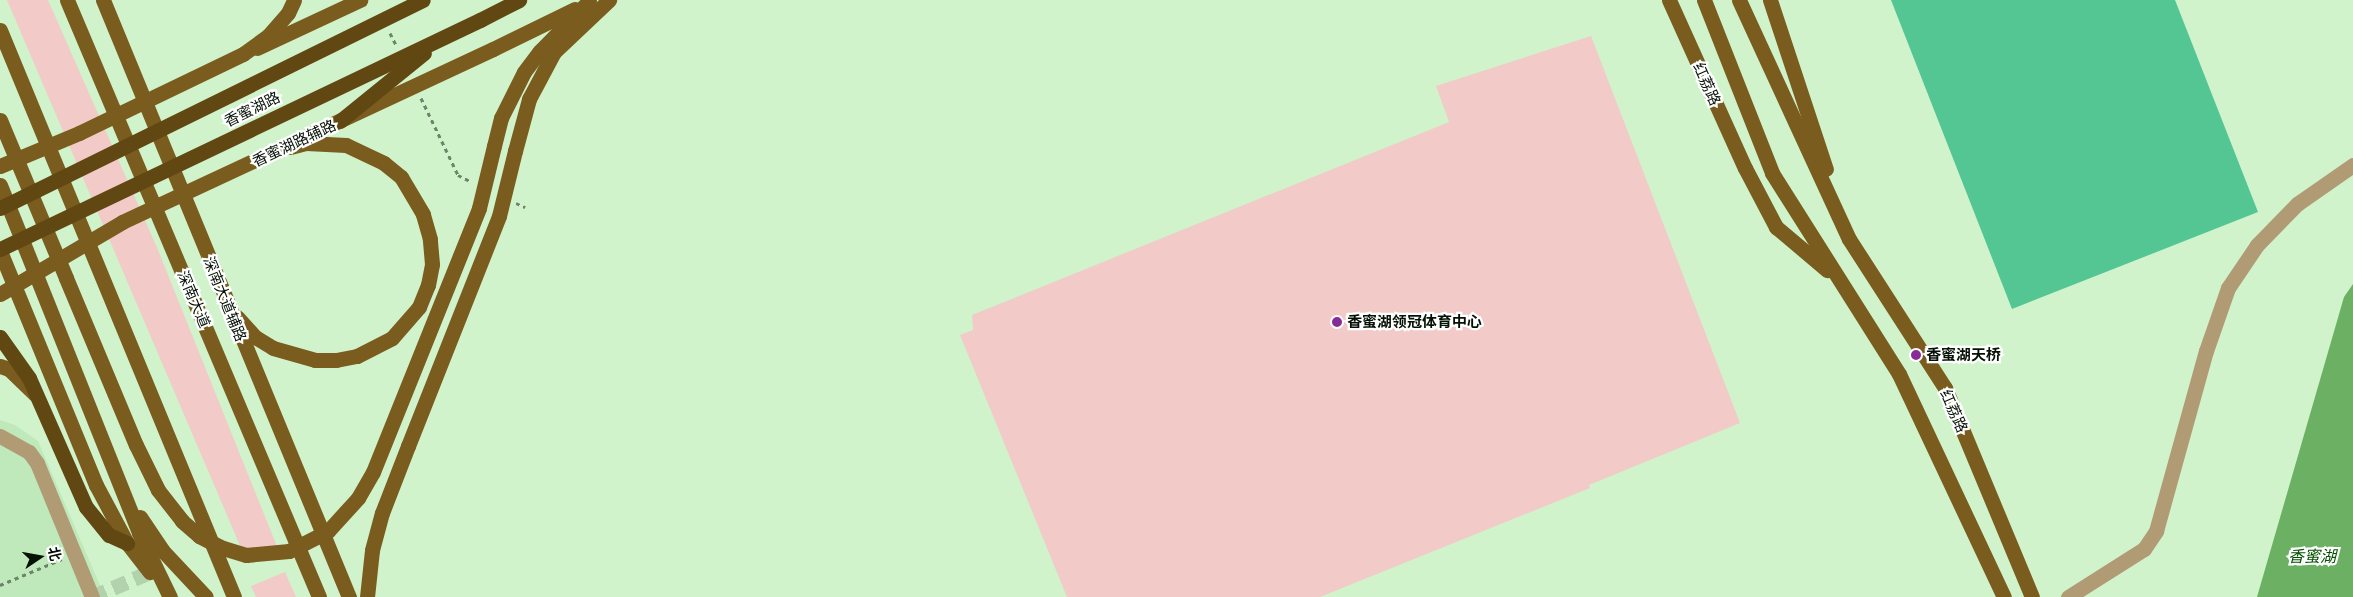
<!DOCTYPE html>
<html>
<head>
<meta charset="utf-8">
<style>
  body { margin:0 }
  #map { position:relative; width:2353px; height:597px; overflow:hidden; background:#d0f3cb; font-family:"Noto Sans","Noto Sans SC",sans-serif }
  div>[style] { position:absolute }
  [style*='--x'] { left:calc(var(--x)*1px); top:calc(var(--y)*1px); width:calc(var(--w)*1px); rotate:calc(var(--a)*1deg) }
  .built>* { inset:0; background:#c0e9bb }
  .green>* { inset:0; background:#f2cac7 }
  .water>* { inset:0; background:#6cb064 }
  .building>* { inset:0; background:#53c694 }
  .minor-tunnel>* { height:15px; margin-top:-7.5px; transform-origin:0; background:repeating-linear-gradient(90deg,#b2d1ad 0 15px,transparent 0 23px) }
  .path>* { height:3px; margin-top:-1.5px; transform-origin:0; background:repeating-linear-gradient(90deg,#6d846a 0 4px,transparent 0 8px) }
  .minor>* { height:15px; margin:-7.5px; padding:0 7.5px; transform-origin:7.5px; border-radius:7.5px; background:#b09b75 }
  .major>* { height:15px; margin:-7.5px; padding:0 7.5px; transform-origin:7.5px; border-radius:7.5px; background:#7a5c1e }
  .highway>* { height:15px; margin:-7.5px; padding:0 7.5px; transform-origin:7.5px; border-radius:7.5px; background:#614711 }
  .major-bridge>* { height:15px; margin:-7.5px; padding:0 7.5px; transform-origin:7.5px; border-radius:7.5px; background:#7a5c1e }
  .highway-bridge>* { height:15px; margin:-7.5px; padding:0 7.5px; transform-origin:7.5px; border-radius:7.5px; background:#614711 }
  .dots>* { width:14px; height:14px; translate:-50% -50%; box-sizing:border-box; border:2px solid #fff; border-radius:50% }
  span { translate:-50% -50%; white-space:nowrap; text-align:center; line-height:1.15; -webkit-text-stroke:4.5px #fff; paint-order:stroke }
  .street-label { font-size:15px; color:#061105 }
  .poi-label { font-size:15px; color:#061105; font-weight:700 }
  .left { translate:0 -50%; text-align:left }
  .water-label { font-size:16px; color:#034f00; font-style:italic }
  .north { position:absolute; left:15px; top:532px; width:50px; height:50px; -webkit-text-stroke:4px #fff; paint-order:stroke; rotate:78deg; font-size:14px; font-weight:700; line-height:20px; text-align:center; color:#061105 }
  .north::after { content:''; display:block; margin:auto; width:18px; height:22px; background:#061105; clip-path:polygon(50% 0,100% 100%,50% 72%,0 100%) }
</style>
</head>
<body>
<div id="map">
  <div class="built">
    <i style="clip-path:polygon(0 420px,15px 425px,38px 441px,105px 597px,0 597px)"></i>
  </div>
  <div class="green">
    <i style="clip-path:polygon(7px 0,48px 0,158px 250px,278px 549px,247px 562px)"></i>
    <i style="clip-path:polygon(1591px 36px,1740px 423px,1589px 485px,1590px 488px,1320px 597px,1067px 597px,960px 335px,973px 330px,972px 315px,1449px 122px,1436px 86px)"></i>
    <i style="clip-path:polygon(285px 572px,296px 597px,256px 597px,251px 586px)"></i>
  </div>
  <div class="water">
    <i style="clip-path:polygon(2353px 284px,2353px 597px,2257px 597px,2344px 297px)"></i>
  </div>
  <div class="building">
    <i style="clip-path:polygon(1891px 0,2175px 0,2258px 212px,2012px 309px)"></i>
  </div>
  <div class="minor-tunnel">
    <i style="--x:92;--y:597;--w:63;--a:-23.3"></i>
  </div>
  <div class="path">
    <i style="--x:390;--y:33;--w:13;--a:63"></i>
    <i style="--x:421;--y:98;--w:85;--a:64.3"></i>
    <i style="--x:458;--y:175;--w:13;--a:27"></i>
    <i style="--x:516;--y:203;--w:10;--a:24"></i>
    <i style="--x:0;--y:585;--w:67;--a:-22.8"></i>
  </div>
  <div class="minor">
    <i style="--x:0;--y:436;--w:33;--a:29"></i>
    <i style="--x:29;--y:452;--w:14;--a:54"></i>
    <i style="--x:37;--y:463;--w:145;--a:67.7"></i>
    <i style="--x:2068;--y:597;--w:90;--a:-32.3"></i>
    <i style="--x:2144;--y:549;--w:22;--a:-56"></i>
    <i style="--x:2156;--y:531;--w:187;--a:-74.5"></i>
    <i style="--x:2206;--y:351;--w:67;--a:-70.8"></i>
    <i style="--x:2228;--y:288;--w:52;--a:-56"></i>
    <i style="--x:2257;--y:245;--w:57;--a:-45.7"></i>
    <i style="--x:2297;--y:204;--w:68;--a:-34.9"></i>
  </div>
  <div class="major">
    <i style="--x:67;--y:0;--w:648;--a:67.11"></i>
    <i style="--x:103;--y:0;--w:646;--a:67.61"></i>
    <i style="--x:1669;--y:0;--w:184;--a:65.7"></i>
    <i style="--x:1745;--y:168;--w:67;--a:62.3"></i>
    <i style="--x:1776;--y:227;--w:67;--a:40.1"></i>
    <i style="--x:1704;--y:0;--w:186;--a:68.5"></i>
    <i style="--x:1772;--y:173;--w:238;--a:57.7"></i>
    <i style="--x:1899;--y:374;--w:246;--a:64.8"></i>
    <i style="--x:1739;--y:0;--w:263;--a:65.3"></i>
    <i style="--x:1849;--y:239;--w:177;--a:57.2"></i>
    <i style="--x:1945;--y:388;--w:226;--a:67.4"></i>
    <i style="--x:1770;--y:0;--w:178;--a:71.7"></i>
    <i style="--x:0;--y:30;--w:613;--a:67.57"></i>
    <i style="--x:257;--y:48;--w:114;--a:-25"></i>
    <i style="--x:493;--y:49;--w:91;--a:-26"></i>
    <i style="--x:0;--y:120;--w:171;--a:67.3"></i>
    <i style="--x:494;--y:146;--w:29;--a:-76"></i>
    <i style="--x:501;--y:118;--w:51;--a:-63.4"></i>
    <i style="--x:524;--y:72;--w:26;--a:-53"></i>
    <i style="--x:540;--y:51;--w:70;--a:-45.6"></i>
    <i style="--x:515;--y:151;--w:54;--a:-74.9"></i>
    <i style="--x:529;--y:99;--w:53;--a:-62"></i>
    <i style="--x:554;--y:52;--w:76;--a:-43.4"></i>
    <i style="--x:0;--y:185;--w:375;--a:68.2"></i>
    <i style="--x:139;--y:533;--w:71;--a:64.2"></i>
    <i style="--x:0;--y:251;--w:253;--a:67.7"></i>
    <i style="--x:96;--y:485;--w:66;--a:61.9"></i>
    <i style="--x:127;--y:543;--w:37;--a:52"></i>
    <i style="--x:237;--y:317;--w:27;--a:48"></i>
    <i style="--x:255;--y:337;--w:21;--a:31"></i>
    <i style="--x:273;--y:348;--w:44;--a:15.9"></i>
    <i style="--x:315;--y:360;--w:21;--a:0"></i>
    <i style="--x:336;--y:360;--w:21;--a:-11"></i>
    <i style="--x:357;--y:356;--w:39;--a:-27"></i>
    <i style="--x:392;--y:338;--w:41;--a:-48.9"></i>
    <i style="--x:419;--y:307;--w:24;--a:-68"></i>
    <i style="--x:428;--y:285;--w:21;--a:-79"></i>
    <i style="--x:432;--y:264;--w:25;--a:-95"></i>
    <i style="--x:430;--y:239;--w:26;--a:-106"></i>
    <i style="--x:423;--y:214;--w:43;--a:-120.7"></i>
    <i style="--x:401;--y:177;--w:22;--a:-141"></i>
    <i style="--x:384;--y:163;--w:42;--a:-154.7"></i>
    <i style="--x:346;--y:145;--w:40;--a:-177.1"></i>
    <i style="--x:306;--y:143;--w:16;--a:166"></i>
    <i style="--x:0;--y:366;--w:9;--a:18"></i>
    <i style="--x:9;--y:369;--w:36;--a:44"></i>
    <i style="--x:140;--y:517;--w:40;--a:56"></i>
    <i style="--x:162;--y:550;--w:64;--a:46.9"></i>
    <i style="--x:367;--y:597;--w:47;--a:-83.9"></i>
    <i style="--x:372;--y:550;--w:38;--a:-75"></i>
    <i style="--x:382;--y:513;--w:72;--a:-68.8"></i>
  </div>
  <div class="highway">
    <i style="--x:480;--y:20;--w:44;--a:-27.1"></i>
    <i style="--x:0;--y:337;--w:50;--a:54.7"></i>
    <i style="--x:29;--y:378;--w:141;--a:66.2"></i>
    <i style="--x:86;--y:507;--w:36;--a:51"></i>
    <i style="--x:109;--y:535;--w:20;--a:24"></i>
  </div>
  <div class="major-bridge">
    <i style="--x:0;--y:166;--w:86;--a:-22.7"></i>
    <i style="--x:79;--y:133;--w:182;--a:-25.7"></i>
    <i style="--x:243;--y:54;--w:31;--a:-36"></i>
    <i style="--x:268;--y:36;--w:30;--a:-49"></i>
    <i style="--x:288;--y:13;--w:14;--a:-65"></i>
    <i style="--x:66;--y:278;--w:181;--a:67.3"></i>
    <i style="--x:136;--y:445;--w:50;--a:63.9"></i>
    <i style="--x:158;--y:490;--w:39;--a:52"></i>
    <i style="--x:182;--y:521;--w:23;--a:41"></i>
    <i style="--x:199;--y:536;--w:27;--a:27"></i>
    <i style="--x:223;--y:548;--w:24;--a:17"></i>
    <i style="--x:246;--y:555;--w:43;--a:-5.3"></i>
    <i style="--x:289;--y:551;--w:44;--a:-27.1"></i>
    <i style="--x:328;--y:531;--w:45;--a:-47.7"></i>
    <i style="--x:358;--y:498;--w:30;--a:-60"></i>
    <i style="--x:373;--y:472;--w:284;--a:-68.1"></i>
    <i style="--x:479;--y:208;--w:64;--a:-76.4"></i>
    <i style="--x:0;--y:294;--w:142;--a:-30.5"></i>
    <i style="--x:122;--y:222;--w:409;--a:-25"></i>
    <i style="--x:408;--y:446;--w:247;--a:-68.4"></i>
    <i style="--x:499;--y:216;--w:67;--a:-76.2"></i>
  </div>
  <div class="highway-bridge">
    <i style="--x:340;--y:121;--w:108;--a:-39"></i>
    <i style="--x:0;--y:208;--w:471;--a:-26.2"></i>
    <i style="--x:0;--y:249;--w:532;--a:-25.51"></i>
  </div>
  <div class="dots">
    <i style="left:1337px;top:322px;background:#872b96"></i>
    <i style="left:1916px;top:355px;background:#872b96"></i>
  </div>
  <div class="street-label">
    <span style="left:1707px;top:84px;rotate:66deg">红荔路</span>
    <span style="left:252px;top:109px;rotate:-26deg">香蜜湖路</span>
    <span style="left:294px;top:143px;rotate:-25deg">香蜜湖路辅路</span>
    <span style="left:194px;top:299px;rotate:67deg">深南大道</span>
    <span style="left:225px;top:299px;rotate:68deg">深南大道辅路</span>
    <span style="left:1954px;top:411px;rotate:66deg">红荔路</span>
  </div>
  <div class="poi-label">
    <span class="left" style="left:1347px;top:322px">香蜜湖领冠体育中心</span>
    <span class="left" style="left:1926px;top:355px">香蜜湖天桥</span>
  </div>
  <div class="water-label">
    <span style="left:2312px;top:556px">香蜜湖</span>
  </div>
  <div class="north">北</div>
</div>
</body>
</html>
